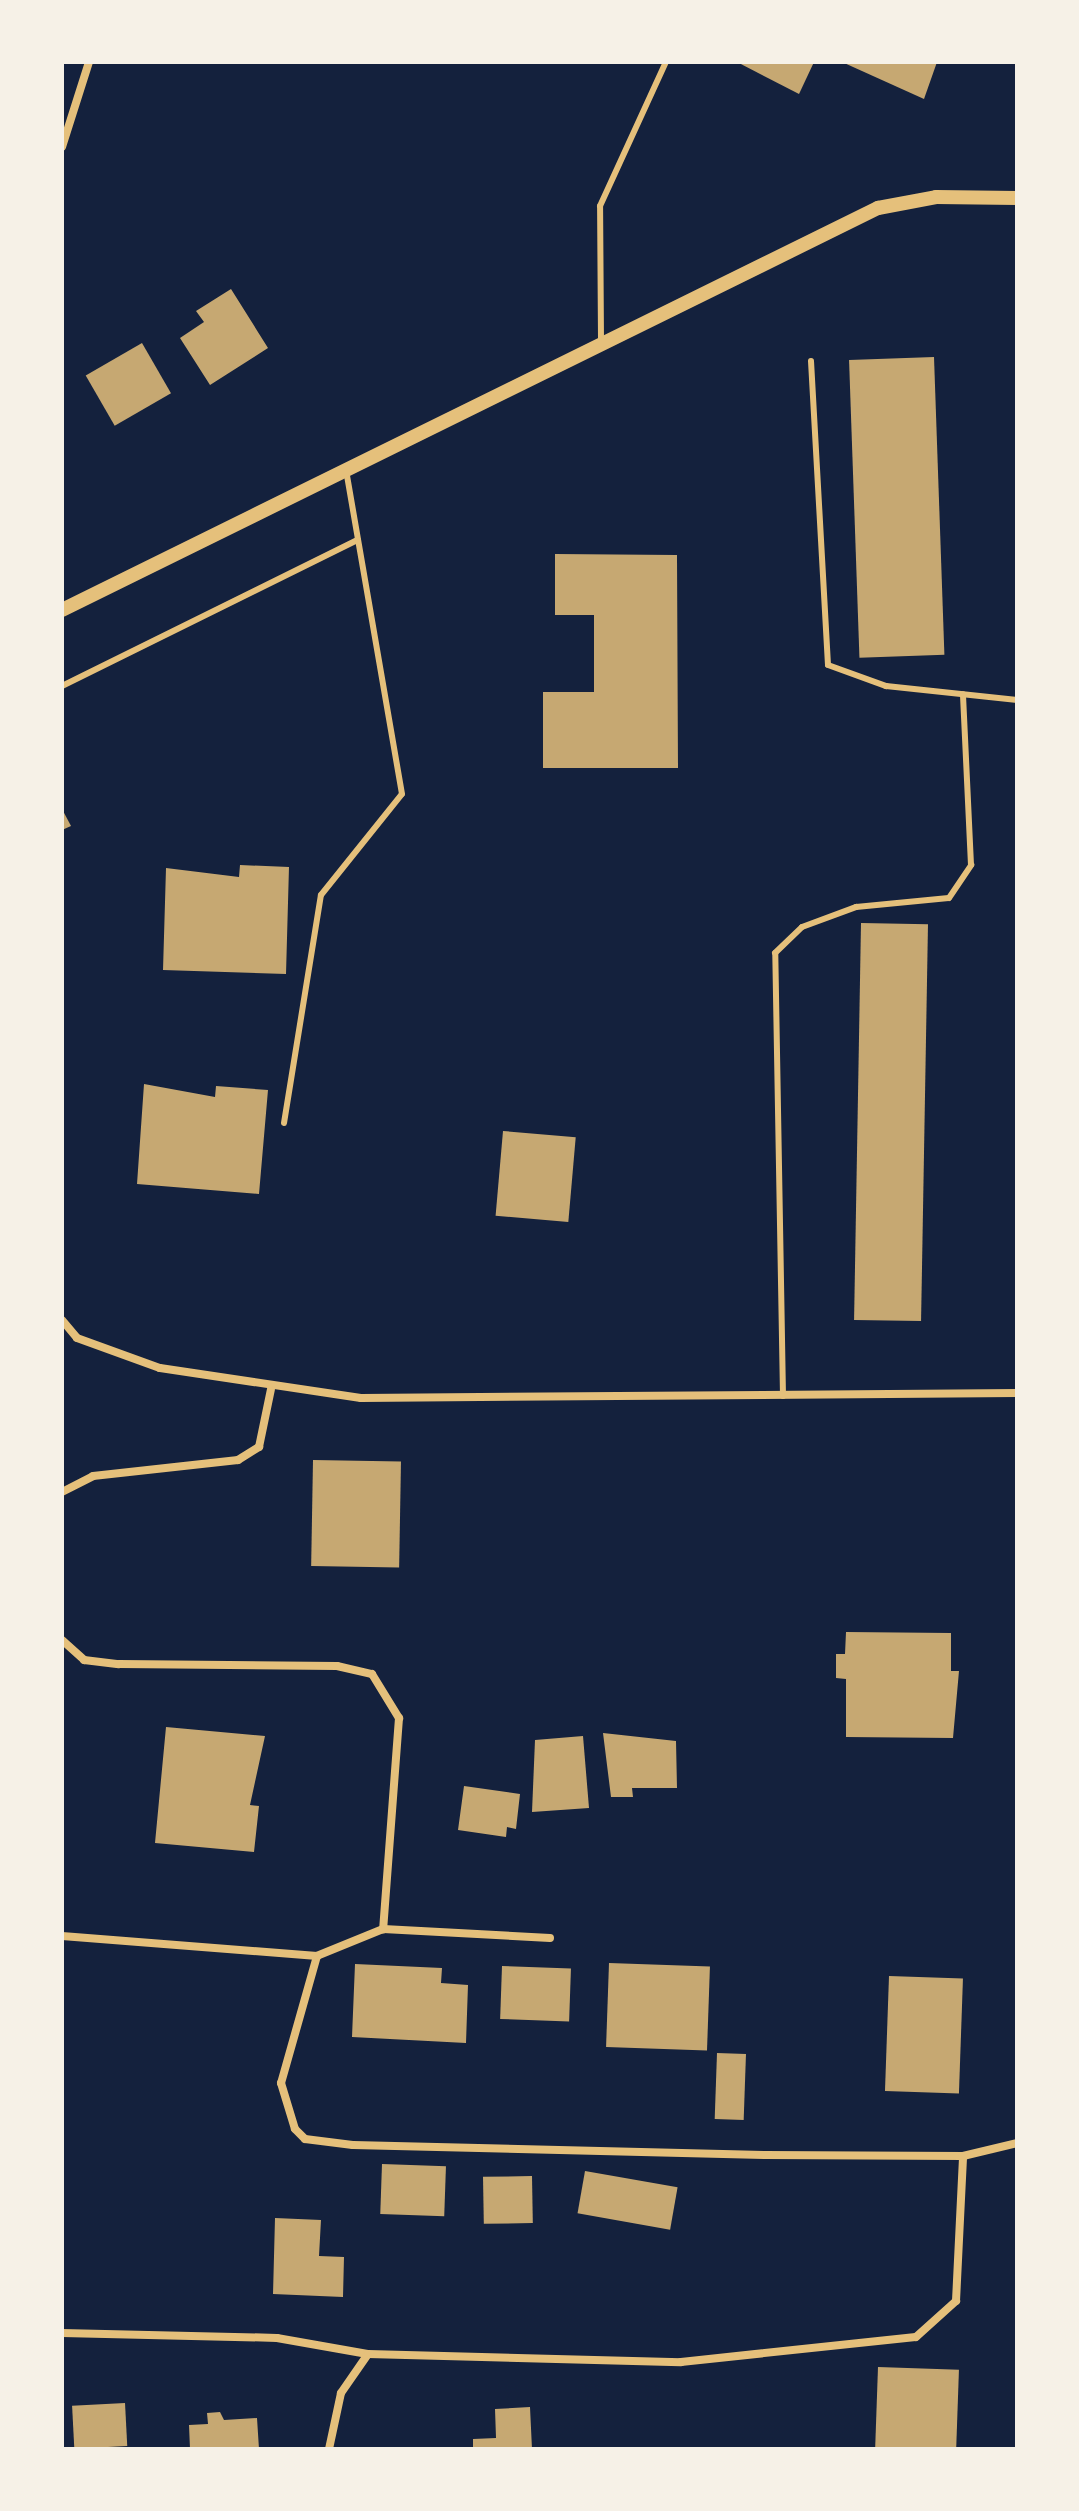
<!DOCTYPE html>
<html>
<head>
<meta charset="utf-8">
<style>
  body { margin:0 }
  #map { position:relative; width:1079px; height:2511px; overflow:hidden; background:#14213d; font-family:"Golos Text",sans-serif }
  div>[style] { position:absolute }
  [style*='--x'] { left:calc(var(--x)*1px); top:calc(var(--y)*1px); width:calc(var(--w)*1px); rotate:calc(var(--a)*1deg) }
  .building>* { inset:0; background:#c6a872; transform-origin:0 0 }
  .service>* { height:6px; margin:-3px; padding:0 3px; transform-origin:3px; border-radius:3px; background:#e5c07b }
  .minor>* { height:8px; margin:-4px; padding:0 4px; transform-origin:4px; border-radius:4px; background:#e5c07b }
  .tertiary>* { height:14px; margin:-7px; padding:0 7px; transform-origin:7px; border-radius:7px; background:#e5c07b }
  span { translate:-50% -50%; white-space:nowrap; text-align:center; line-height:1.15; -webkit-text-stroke:6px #f6f1e7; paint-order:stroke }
  .frame { position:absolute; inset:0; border:64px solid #f6f1e7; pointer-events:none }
</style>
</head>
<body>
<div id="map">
  <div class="building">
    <i style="clip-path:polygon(737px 62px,814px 62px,799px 94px)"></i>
    <i style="clip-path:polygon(842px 62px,937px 62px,924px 99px)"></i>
    <i style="clip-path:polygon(231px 289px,268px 348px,210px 385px,180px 338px,204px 322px,196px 311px)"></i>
    <i style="left:142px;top:343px;width:58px;height:65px;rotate:60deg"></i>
    <i style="left:934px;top:357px;width:298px;height:85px;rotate:88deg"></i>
    <i style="clip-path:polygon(555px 554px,677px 555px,678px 768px,543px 768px,543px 692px,594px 692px,594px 615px,555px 615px)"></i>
    <i style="clip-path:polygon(62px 809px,71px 826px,62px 830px)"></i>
    <i style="clip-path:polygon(240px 865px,289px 867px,286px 974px,163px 970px,166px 868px,239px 877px)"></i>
    <i style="left:861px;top:923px;width:67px;height:397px;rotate:1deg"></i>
    <i style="clip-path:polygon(144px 1084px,215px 1097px,216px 1086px,268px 1090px,259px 1194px,137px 1184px)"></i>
    <i style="left:503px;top:1131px;width:73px;height:85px;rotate:5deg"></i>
    <i style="left:313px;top:1460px;width:88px;height:106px;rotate:1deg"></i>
    <i style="clip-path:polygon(846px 1632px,951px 1633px,951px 1671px,959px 1671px,953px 1738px,846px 1737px,846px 1679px,836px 1678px,836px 1654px,845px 1654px)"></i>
    <i style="clip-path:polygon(166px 1727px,265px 1736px,250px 1805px,259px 1806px,254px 1852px,155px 1843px)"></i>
    <i style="clip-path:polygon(603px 1733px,676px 1741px,677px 1788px,632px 1788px,633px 1797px,611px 1797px)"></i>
    <i style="clip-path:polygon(583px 1736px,589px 1808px,532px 1812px,535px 1740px)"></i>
    <i style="clip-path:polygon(464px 1786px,520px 1794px,516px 1829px,507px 1827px,506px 1837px,458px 1830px)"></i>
    <i style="left:609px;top:1963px;width:101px;height:84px;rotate:2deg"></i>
    <i style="clip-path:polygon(355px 1964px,442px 1968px,441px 1983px,468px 1985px,466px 2043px,352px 2037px)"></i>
    <i style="left:502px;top:1966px;width:69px;height:53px;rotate:2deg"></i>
    <i style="left:889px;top:1976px;width:74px;height:115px;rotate:2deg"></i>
    <i style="left:717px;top:2053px;width:29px;height:66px;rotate:2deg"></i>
    <i style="left:382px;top:2164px;width:64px;height:50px;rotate:2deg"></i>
    <i style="left:585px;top:2171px;width:94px;height:43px;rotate:10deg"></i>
    <i style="left:532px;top:2176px;width:47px;height:49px;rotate:89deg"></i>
    <i style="clip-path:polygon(275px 2218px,321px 2220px,319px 2256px,344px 2257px,343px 2297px,273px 2294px)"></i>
    <i style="left:878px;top:2367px;width:81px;height:82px;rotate:2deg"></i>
    <i style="left:125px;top:2403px;width:43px;height:53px;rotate:87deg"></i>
    <i style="clip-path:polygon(530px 2407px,532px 2449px,473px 2449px,473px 2439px,496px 2438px,495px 2409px)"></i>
    <i style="clip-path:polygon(220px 2412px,224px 2420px,257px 2418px,259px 2449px,190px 2449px,189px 2425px,208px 2424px,207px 2413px)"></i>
  </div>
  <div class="service">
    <i style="--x:601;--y:339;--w:133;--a:-90.4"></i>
    <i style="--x:600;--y:206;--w:158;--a:-65.4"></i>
    <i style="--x:811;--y:361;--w:304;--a:86.8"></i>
    <i style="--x:828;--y:665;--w:62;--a:19.9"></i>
    <i style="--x:886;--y:686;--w:132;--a:6.1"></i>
    <i style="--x:62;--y:686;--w:330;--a:-26.3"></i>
    <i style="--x:284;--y:1123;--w:231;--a:-80.8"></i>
    <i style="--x:321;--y:895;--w:129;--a:-51.3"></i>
    <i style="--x:402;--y:794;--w:328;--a:-99.8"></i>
    <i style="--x:783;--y:1396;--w:443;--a:-91"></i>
    <i style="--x:775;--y:953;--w:37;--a:-44"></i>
    <i style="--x:802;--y:927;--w:58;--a:-20.3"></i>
    <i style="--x:856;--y:907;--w:93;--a:-5.5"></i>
    <i style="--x:949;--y:898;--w:40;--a:-56"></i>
    <i style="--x:971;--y:865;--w:171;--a:-92.7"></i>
  </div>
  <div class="minor">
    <i style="--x:62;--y:147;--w:89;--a:-72.4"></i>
    <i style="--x:62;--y:1320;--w:23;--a:50"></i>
    <i style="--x:77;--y:1338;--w:88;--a:19.9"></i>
    <i style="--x:160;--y:1368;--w:203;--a:8.5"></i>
    <i style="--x:361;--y:1398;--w:656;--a:-0.44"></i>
    <i style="--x:62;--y:1492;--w:35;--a:-27"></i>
    <i style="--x:93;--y:1476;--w:146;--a:-6.3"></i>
    <i style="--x:238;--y:1460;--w:25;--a:-32"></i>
    <i style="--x:259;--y:1447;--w:59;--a:-78.3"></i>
    <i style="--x:62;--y:1640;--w:30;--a:42"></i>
    <i style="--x:84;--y:1660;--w:35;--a:7"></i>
    <i style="--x:119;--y:1664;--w:218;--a:0.5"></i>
    <i style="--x:337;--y:1666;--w:36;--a:13"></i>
    <i style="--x:372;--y:1674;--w:52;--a:58.5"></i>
    <i style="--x:399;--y:1718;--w:212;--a:94.3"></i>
    <i style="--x:62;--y:1936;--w:256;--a:4.5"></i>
    <i style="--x:550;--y:1938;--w:167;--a:-176.9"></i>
    <i style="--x:383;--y:1929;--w:71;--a:157.8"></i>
    <i style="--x:317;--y:1956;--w:132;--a:105.8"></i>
    <i style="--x:281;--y:2083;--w:48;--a:73.1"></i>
    <i style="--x:295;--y:2129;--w:14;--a:45"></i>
    <i style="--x:305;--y:2139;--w:48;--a:7.1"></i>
    <i style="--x:353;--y:2145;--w:412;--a:1.4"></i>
    <i style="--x:765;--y:2155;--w:198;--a:0.3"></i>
    <i style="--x:963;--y:2156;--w:56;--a:-13.5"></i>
    <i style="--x:62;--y:2333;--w:215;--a:1.3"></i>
    <i style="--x:277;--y:2338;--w:92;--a:10"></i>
    <i style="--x:329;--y:2449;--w:57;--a:-77.9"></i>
    <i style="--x:341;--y:2393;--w:47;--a:-55.3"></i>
    <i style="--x:368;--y:2354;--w:313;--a:1.5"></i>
    <i style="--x:681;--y:2362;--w:236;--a:-6.1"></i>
    <i style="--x:916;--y:2337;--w:54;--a:-42"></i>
    <i style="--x:956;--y:2301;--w:145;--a:-87.2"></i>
  </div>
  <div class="tertiary">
    <i style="--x:62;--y:610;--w:910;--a:-26.23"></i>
    <i style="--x:878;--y:208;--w:59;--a:-10.7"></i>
    <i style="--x:936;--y:197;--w:81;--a:0.7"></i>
  </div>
  <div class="frame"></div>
</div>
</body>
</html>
